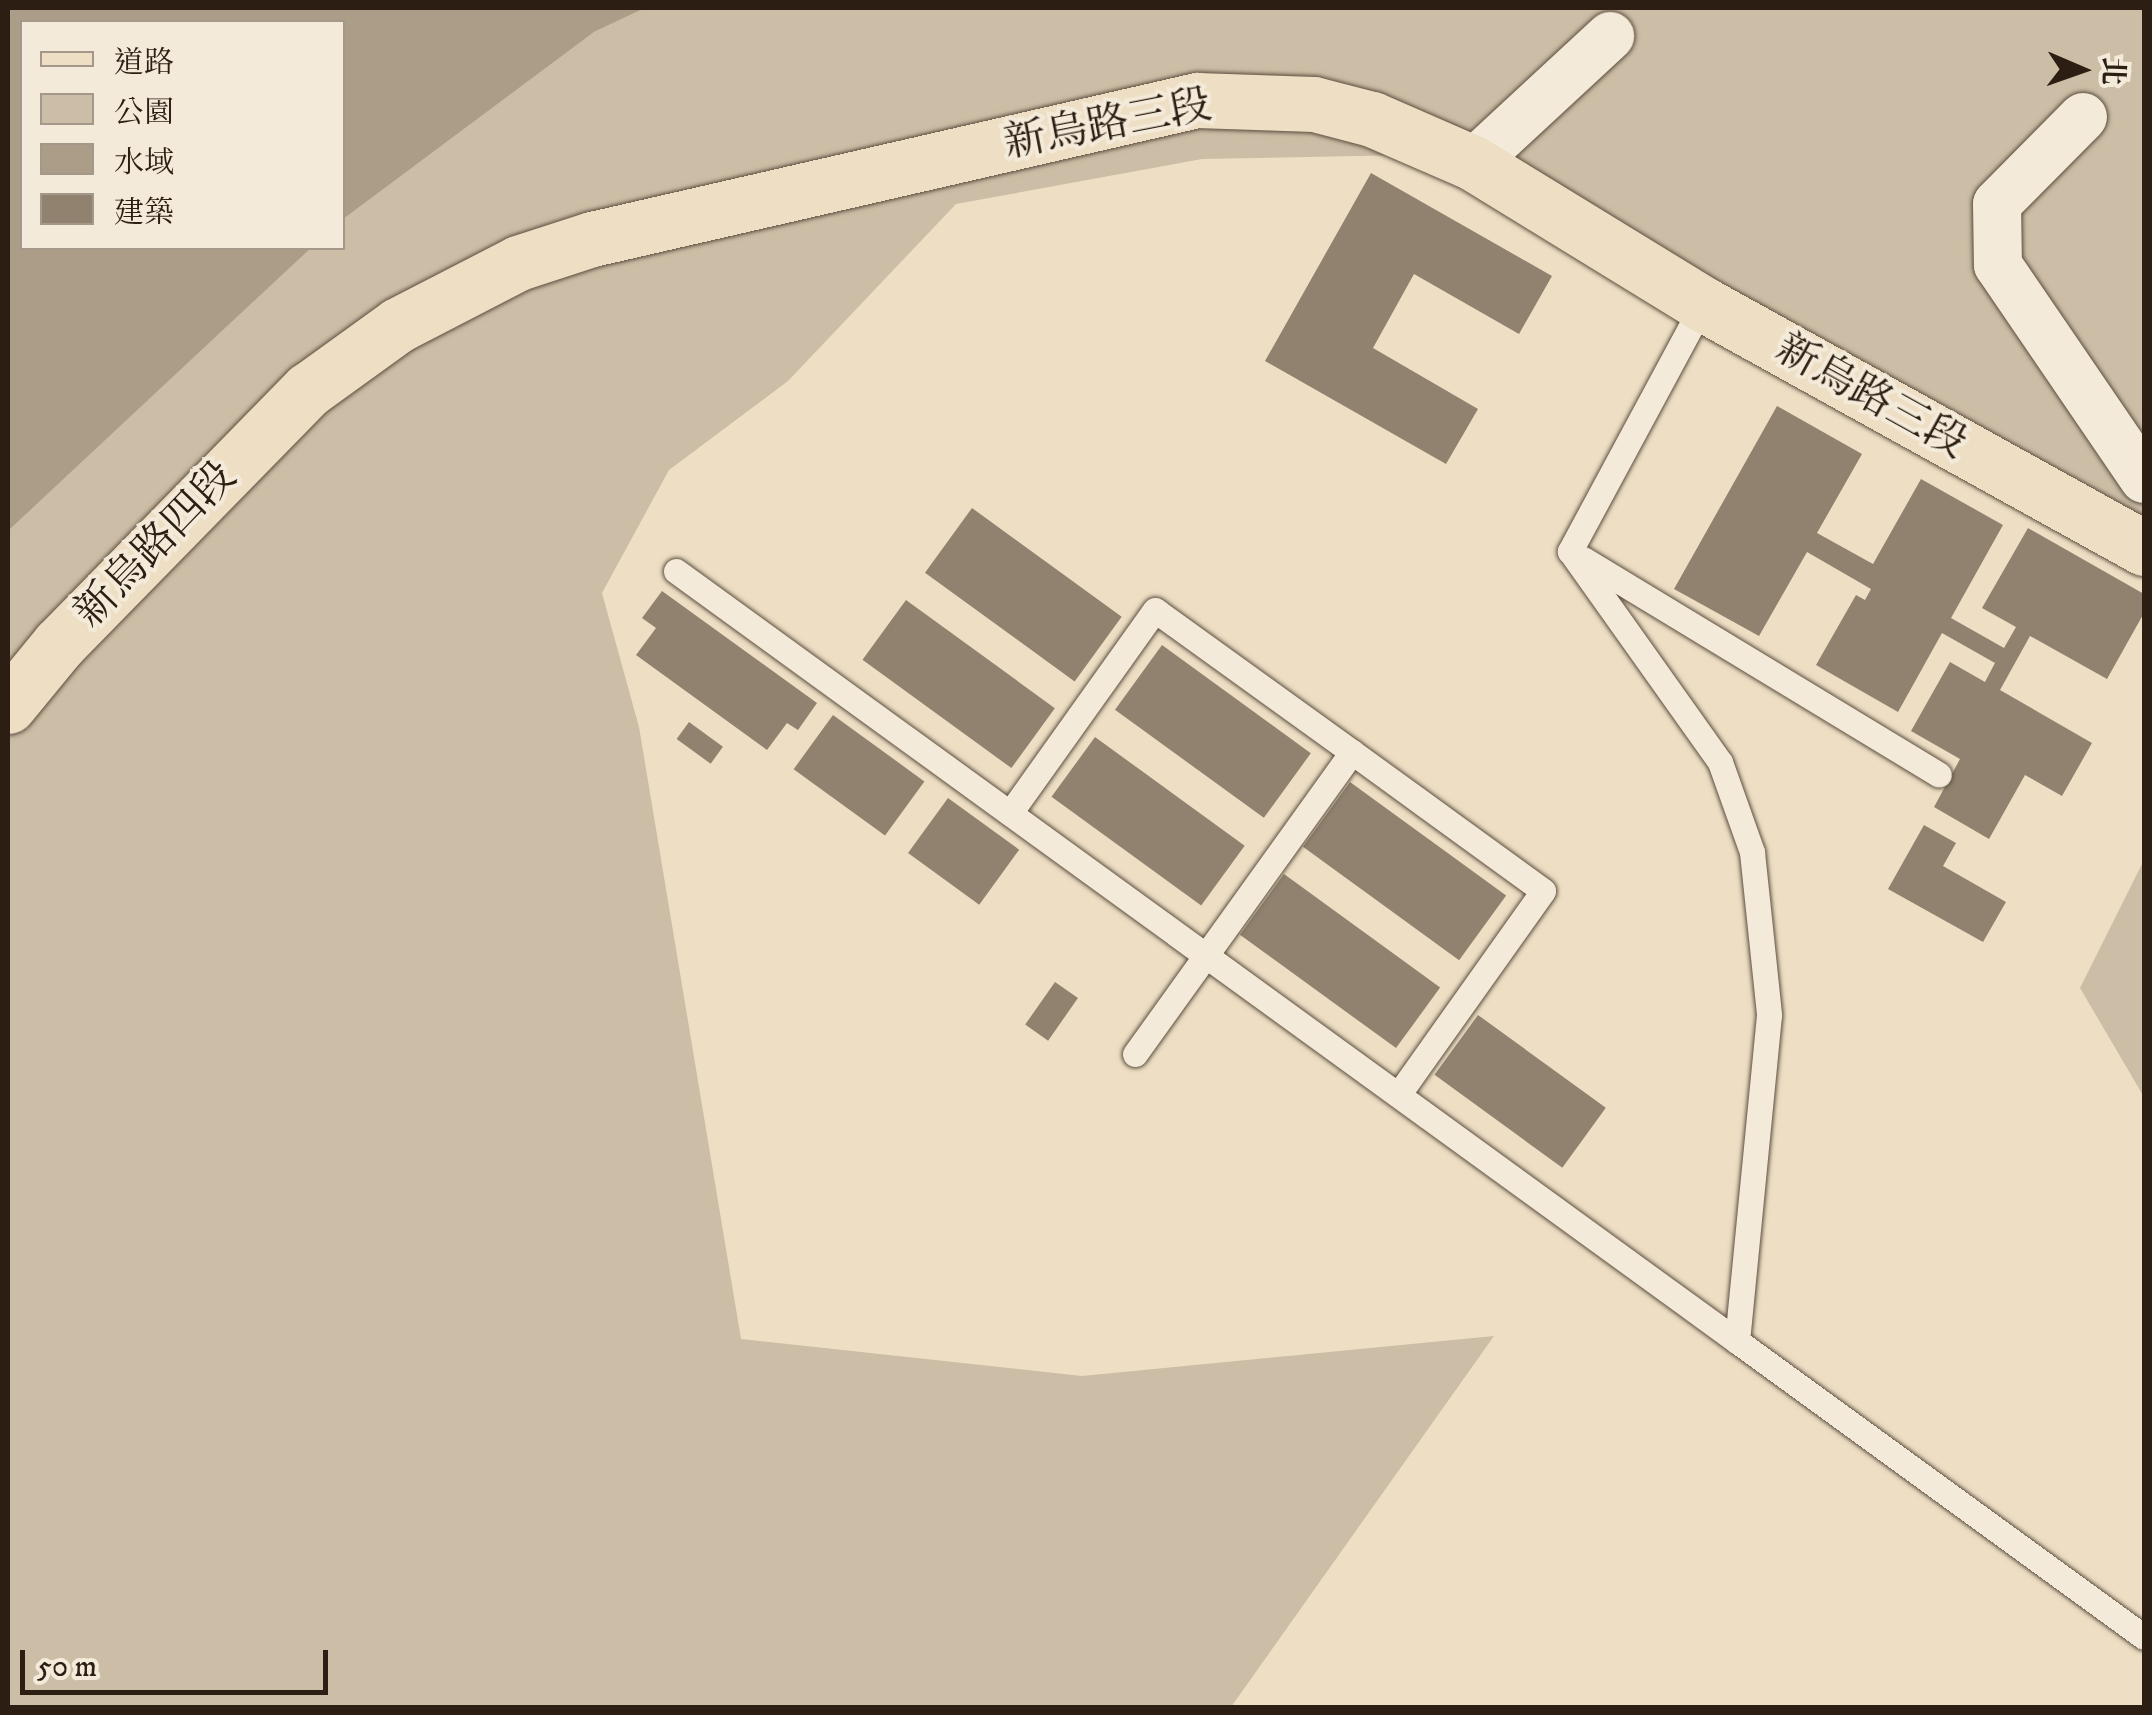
<!DOCTYPE html>
<html>
<head>
<meta charset="utf-8">
<style>
  body { margin:0 }
  #map { position:relative; width:2152px; height:1715px; overflow:hidden; background:#eddec4; font-family:"IM FELL DW Pica","Noto Serif TC",serif }
  div>[style] { position:absolute }
  [style*='--x'] { left:calc(var(--x)*1px); top:calc(var(--y)*1px); width:calc(var(--w)*1px); rotate:calc(var(--a)*1deg) }
  .green>* { inset:0; background:#ccbda6 }
  .water>* { inset:0; background:#ab9d87 }
  .building>* { inset:0; background:#90826f; transform-origin:0 0 }
  .roads { filter:drop-shadow(0 0 2px #5c4e3e) drop-shadow(0 0 2px #5c4e3e) }
  .service>* { height:25px; margin:-12.5px; padding:0 12.5px; transform-origin:12.5px; border-radius:12.5px; background:#f3ead9 }
  .minor>* { height:48px; margin:-24px; padding:0 24px; transform-origin:24px; border-radius:24px; background:#f3ead9 }
  .primary>* { height:55px; margin:-27.5px; padding:0 27.5px; transform-origin:27.5px; border-radius:27.5px; background:#eddec4 }
  span { translate:-50% -50%; white-space:nowrap; text-align:center; line-height:1.15; -webkit-text-stroke:8px #f3ead9; paint-order:stroke }
  .street-label { font-size:42px; color:#2c1e12 }
  .frame { position:absolute; inset:0; border:10px solid #2c1e12; pointer-events:none }
  .legend { position:absolute; left:20px; top:20px; width:325px; height:230px; box-sizing:border-box; background:#f3ead9; border:2px solid #a39889; margin:0; padding:12px 18px; list-style:none; font-size:30px; color:#2c1e12 }
  .legend li { display:flex; align-items:center; gap:20px; height:50px }
  .legend b { width:50px; border:2px solid #a39889 }
  .north { position:absolute; left:2032px; top:20px; width:100px; height:100px; -webkit-text-stroke:8px #f3ead9; paint-order:stroke; rotate:92deg; font-size:28px; font-weight:700; line-height:40px; text-align:center; color:#2c1e12 }
  .north::after { content:''; display:block; margin:auto; width:35px; height:45px; background:#2c1e12; clip-path:polygon(50% 0,100% 100%,50% 72%,0 100%) }
  .scale { position:absolute; left:20px; top:1650px; width:308px; height:45px; box-sizing:border-box; border:5px solid #2c1e12; border-top:0; padding-left:12px; font-size:30px; line-height:35px; white-space:nowrap; color:#2c1e12; -webkit-text-stroke:8px #f3ead9; paint-order:stroke }
</style>
</head>
<body>
<div id="map">
  <div class="green">
    <i style="clip-path:polygon(645px 8px,2144px 8px,2144px 578px,1409px 155px,1202px 159px,956px 204px,788px 381px,669px 470px,602px 593px,639px 727px,741px 1339px,1082px 1376px,1494px 1336px,1231px 1707px,8px 1708px,8px 531px,311px 248px,342px 248px,343px 219px,369px 195px,594px 32px)"></i>
    <i style="clip-path:polygon(2144px 860px,2144px 1097px,2080px 988px)"></i>
  </div>
  <div class="water">
    <i style="clip-path:polygon(8px 8px,645px 8px,594px 32px,343px 219px,342px 22px,22px 22px,22px 248px,311px 248px,8px 531px)"></i>
  </div>
  <div class="building">
    <i style="clip-path:polygon(1371px 173px,1552px 276px,1519px 334px,1414px 274px,1373px 348px,1478px 409px,1446px 464px,1265px 361px)"></i>
    <i style="clip-path:polygon(1777px 406px,1862px 454px,1817px 533px,1873px 564px,1921px 479px,2003px 525px,1951px 618px,2004px 648px,2016px 627px,1982px 608px,2028px 528px,2144px 594px,2144px 613px,2107px 679px,2030px 636px,2000px 690px,2092px 743px,2062px 796px,2025px 775px,1989px 839px,1934px 807px,1960px 759px,1911px 731px,1950px 662px,1985px 682px,1995px 663px,1942px 633px,1898px 712px,1816px 665px,1856px 595px,1865px 600px,1871px 589px,1807px 552px,1759px 636px,1674px 589px)"></i>
    <i style="left:972px;top:508px;width:185px;height:80px;rotate:36deg"></i>
    <i style="clip-path:polygon(662px 591px,817px 703px,798px 730px,787px 723px,767px 750px,636px 655px,656px 628px,642px 618px)"></i>
    <i style="left:906px;top:600px;width:184px;height:74px;rotate:36deg"></i>
    <i style="left:1162px;top:645px;width:184px;height:80px;rotate:36deg"></i>
    <i style="left:833px;top:715px;width:113px;height:67px;rotate:36deg"></i>
    <i style="left:689px;top:722px;width:42px;height:21px;rotate:36deg"></i>
    <i style="left:1095px;top:737px;width:185px;height:74px;rotate:36deg"></i>
    <i style="left:1350px;top:782px;width:193px;height:80px;rotate:36deg"></i>
    <i style="left:948px;top:798px;width:88px;height:68px;rotate:36deg"></i>
    <i style="clip-path:polygon(1924px 825px,1956px 843px,1943px 866px,2006px 902px,1983px 942px,1888px 889px)"></i>
    <i style="left:1284px;top:874px;width:193px;height:75px;rotate:36deg"></i>
    <i style="left:1055px;top:982px;width:28px;height:52px;rotate:35deg"></i>
    <i style="left:1478px;top:1015px;width:158px;height:74px;rotate:36deg"></i>
  </div>
  <div class="roads">
    <div class="service">
      <i style="--x:1703;--y:304;--w:281;--a:118.3"></i>
      <i style="--x:1570;--y:551;--w:259;--a:54.6"></i>
      <i style="--x:1720;--y:762;--w:96;--a:70.4"></i>
      <i style="--x:1752;--y:852;--w:164;--a:84"></i>
      <i style="--x:1769;--y:1015;--w:328;--a:95.6"></i>
      <i style="--x:1737;--y:1341;--w:503;--a:36.03"></i>
      <i style="--x:1583;--y:559;--w:416;--a:31.2"></i>
      <i style="--x:676;--y:571;--w:1311;--a:35.97"></i>
      <i style="--x:1010;--y:813;--w:249;--a:-54.5"></i>
      <i style="--x:1155;--y:610;--w:243;--a:35.8"></i>
      <i style="--x:1352;--y:752;--w:236;--a:36"></i>
      <i style="--x:1543;--y:891;--w:250;--a:125.4"></i>
      <i style="--x:1135;--y:1054;--w:372;--a:-54.3"></i>
    </div>
    <div class="minor">
      <i style="--x:2083;--y:117;--w:122;--a:134.7"></i>
      <i style="--x:1997;--y:204;--w:61;--a:89.1"></i>
      <i style="--x:1998;--y:265;--w:259;--a:55.7"></i>
      <i style="--x:1473;--y:163;--w:187;--a:-42.8"></i>
    </div>
    <div class="primary">
      <i style="--x:8;--y:706;--w:80;--a:-50.6"></i>
      <i style="--x:59;--y:644;--w:356;--a:-45.6"></i>
      <i style="--x:308;--y:390;--w:111;--a:-35.8"></i>
      <i style="--x:398;--y:325;--w:135;--a:-27.3"></i>
      <i style="--x:518;--y:263;--w:78;--a:-18"></i>
      <i style="--x:592;--y:239;--w:621;--a:-12.94"></i>
      <i style="--x:1197;--y:100;--w:117;--a:2"></i>
      <i style="--x:1314;--y:104;--w:60;--a:14.5"></i>
      <i style="--x:1372;--y:119;--w:110;--a:23.5"></i>
      <i style="--x:1473;--y:163;--w:270;--a:31.5"></i>
      <i style="--x:1703;--y:304;--w:504;--a:28.96"></i>
    </div>
  </div>
  <div class="street-label">
    <span style="left:1108px;top:125px;rotate:-11deg">新烏路三段</span>
    <span style="left:1871px;top:397px;rotate:29deg">新烏路三段</span>
    <span style="left:156px;top:545px;rotate:-46deg">新烏路四段</span>
  </div>
  <div class="frame"></div>
  <ul class="legend">
  <li><b style="height:12px;background:#eddec4"></b>道路</li>
  <li><b style="height:28px;background:#ccbda6"></b>公園</li>
  <li><b style="height:28px;background:#ab9d87"></b>水域</li>
  <li><b style="height:28px;background:#90826f"></b>建築</li>
  </ul>
  <div class="north">北</div>
  <div class="scale">50 m</div>
</div>
</body>
</html>
